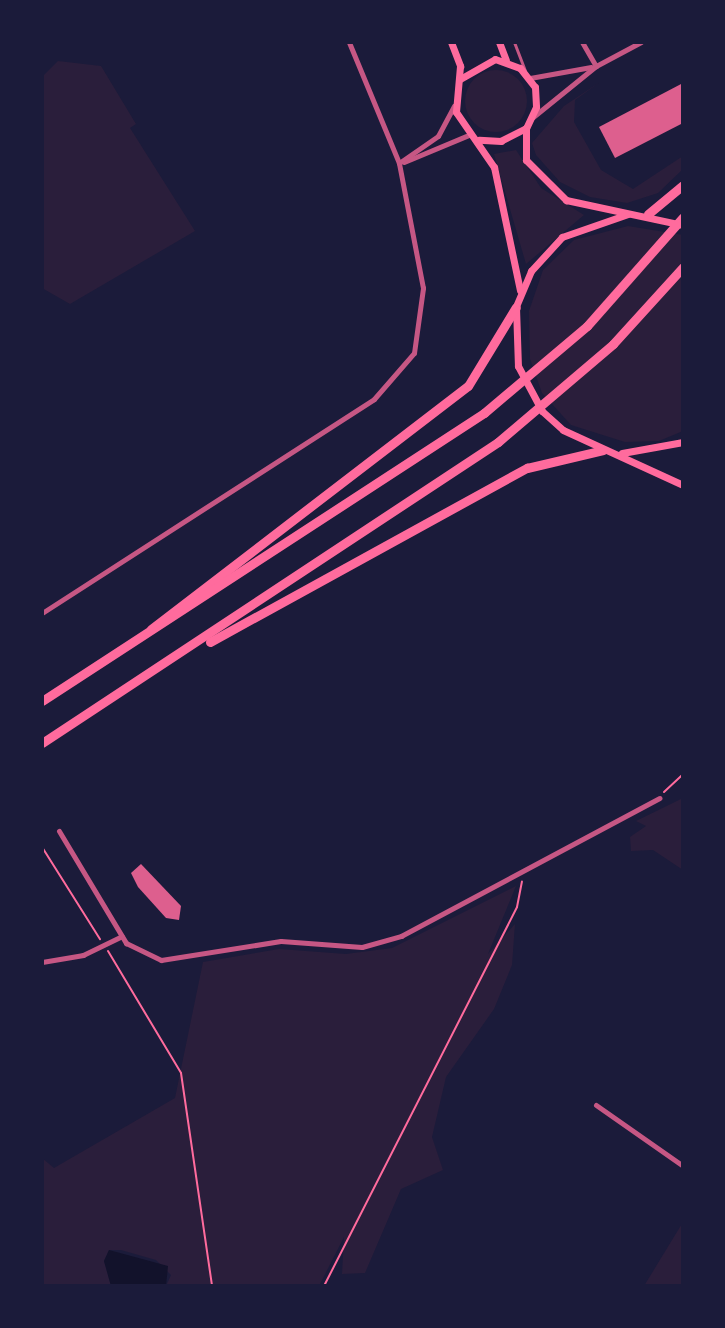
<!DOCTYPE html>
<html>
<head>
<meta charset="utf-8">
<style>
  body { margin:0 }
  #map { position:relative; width:725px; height:1328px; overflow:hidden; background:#1b1b3a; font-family:"PT Sans Narrow",sans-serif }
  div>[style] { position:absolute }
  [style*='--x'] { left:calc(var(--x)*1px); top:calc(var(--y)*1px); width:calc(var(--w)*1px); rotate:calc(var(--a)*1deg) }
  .green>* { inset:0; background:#2a1e3b }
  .round { border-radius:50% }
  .water>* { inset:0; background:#12122b }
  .building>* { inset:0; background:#dd5f8e }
  .path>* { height:2px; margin:-1px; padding:0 1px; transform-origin:1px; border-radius:1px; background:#ff6b9d }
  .service>* { height:3px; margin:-1.5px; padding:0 1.5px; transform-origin:1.5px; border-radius:1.5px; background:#c65784 }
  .minor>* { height:5px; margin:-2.5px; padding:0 2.5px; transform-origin:2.5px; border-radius:2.5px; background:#c65784 }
  .secondary>* { height:7px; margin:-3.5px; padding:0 3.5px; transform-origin:3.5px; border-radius:3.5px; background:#ff6b9d }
  .motorway>* { height:9px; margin:-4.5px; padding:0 4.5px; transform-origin:4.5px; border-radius:4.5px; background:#ff6b9d }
  span { translate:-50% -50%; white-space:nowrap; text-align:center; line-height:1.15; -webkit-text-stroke:6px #1b1b3a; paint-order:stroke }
  .frame { position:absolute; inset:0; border:44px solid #1b1b3a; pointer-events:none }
</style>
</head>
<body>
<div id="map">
  <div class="green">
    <i style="clip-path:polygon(58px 61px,101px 66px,136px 124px,130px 128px,195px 231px,70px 304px,42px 288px,42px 77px)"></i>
    <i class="round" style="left:465px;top:70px;width:62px;height:62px"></i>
    <i style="clip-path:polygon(600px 82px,575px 100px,574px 122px,601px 170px,633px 189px,683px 156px,683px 169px,658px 193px,627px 203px,590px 197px,560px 182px,536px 155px,532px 143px,564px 106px)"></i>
    <i style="clip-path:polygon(516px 150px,541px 188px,584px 215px,526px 264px,494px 154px)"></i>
    <i style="clip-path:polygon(628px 226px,683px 235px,683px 431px,659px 441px,625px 442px,571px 425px,542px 393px,530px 359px,529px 311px,543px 270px,574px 240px)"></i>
    <i style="clip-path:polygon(683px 798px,683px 870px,653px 850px,631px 851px,630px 837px,646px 826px,636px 821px)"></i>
    <i style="clip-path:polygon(516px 886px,488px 954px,515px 924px,512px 965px,494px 1009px,446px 1077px,432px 1137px,443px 1170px,401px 1189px,365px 1273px,342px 1274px,344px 1237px,319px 1286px,166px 1286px,171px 1275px,156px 1260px,121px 1250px,109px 1250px,104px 1261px,111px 1286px,42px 1286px,42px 1158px,54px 1168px,175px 1098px,203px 962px,279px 949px,346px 954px,392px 948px)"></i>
    <i style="clip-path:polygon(683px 1222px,683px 1286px,644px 1286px)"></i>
  </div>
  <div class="water">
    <i style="clip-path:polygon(109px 1250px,168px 1266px,166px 1286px,111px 1286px,104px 1261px)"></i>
  </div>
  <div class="building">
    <i style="clip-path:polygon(683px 83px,683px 123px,615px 158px,599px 127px)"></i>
    <i style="clip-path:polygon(141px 864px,181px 906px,179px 920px,166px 918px,138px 887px,131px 873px)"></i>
  </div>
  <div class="path">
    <i style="--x:664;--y:792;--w:26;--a:-43"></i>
    <i style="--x:42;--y:847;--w:109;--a:57.8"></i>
    <i style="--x:108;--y:951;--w:142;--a:59.1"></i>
    <i style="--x:181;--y:1073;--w:215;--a:81.7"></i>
    <i style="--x:324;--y:1286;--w:425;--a:-63"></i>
    <i style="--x:517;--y:907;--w:26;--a:-79"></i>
  </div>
  <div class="service">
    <i style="--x:514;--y:42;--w:30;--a:69"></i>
  </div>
  <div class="minor">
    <i style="--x:582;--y:42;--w:28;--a:60"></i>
    <i style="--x:530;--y:78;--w:62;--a:-10.2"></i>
    <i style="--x:533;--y:117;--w:81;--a:-39"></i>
    <i style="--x:596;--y:66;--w:51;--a:-28.1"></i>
    <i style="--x:404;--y:162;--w:73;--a:-22.7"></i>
    <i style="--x:399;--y:163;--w:47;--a:-34.7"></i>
    <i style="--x:438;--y:136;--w:34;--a:-62"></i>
    <i style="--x:42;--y:613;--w:395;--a:-32.8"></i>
    <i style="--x:374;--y:399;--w:61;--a:-49"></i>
    <i style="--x:414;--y:353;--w:66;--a:-82.1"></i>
    <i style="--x:423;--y:288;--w:127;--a:-100.9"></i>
    <i style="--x:399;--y:163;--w:131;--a:-112.5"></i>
    <i style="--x:59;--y:831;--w:131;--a:59.1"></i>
    <i style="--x:126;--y:943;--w:39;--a:26"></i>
    <i style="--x:161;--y:960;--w:121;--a:-9"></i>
    <i style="--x:281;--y:941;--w:81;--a:4.2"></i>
    <i style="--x:362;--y:947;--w:41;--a:-15.8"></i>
    <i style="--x:401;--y:936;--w:293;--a:-28.1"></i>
    <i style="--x:42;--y:962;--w:42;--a:-9.7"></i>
    <i style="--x:83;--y:955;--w:43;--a:-26"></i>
    <i style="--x:596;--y:1105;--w:106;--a:35"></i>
  </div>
  <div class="secondary">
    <i style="--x:451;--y:42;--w:26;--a:69"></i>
    <i style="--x:460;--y:66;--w:46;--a:95"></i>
    <i style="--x:456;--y:112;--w:67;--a:55.4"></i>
    <i style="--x:494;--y:167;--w:126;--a:78.1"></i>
    <i style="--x:499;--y:42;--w:19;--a:69"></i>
    <i style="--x:460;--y:79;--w:40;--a:-29.7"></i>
    <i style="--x:495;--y:59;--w:27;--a:20"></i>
    <i style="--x:520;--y:68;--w:24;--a:52"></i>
    <i style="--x:535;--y:87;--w:20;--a:87"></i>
    <i style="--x:536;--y:107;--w:23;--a:115"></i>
    <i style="--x:526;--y:128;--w:28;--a:153"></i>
    <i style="--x:501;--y:141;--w:22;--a:-177"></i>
    <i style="--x:526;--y:128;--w:32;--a:90"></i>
    <i style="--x:526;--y:160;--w:57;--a:45"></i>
    <i style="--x:566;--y:200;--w:120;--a:12.1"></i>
    <i style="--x:628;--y:214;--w:70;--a:160.8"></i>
    <i style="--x:562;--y:237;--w:46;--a:132.4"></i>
    <i style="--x:531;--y:271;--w:39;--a:113"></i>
    <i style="--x:516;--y:307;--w:59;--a:88.1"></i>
    <i style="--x:518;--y:366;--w:51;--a:61.9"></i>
    <i style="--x:542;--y:411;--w:28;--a:42"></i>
    <i style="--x:563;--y:430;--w:132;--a:24.6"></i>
    <i style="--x:622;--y:453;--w:62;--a:-10.2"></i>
  </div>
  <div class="motorway">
    <i style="--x:648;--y:214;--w:45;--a:-39.6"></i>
    <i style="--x:151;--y:629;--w:399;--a:-37.5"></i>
    <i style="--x:468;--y:386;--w:92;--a:-58.7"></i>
    <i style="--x:210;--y:642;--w:362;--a:-28.8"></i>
    <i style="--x:527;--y:468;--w:78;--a:-13.3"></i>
    <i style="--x:42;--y:701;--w:528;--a:-33.09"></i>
    <i style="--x:484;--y:413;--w:135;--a:-40.2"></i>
    <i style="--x:587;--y:326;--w:145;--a:-48.6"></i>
    <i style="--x:42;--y:743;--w:546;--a:-33.43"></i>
    <i style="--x:498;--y:442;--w:151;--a:-40.4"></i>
    <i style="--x:613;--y:344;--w:104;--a:-47.7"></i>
  </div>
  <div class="frame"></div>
</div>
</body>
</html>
